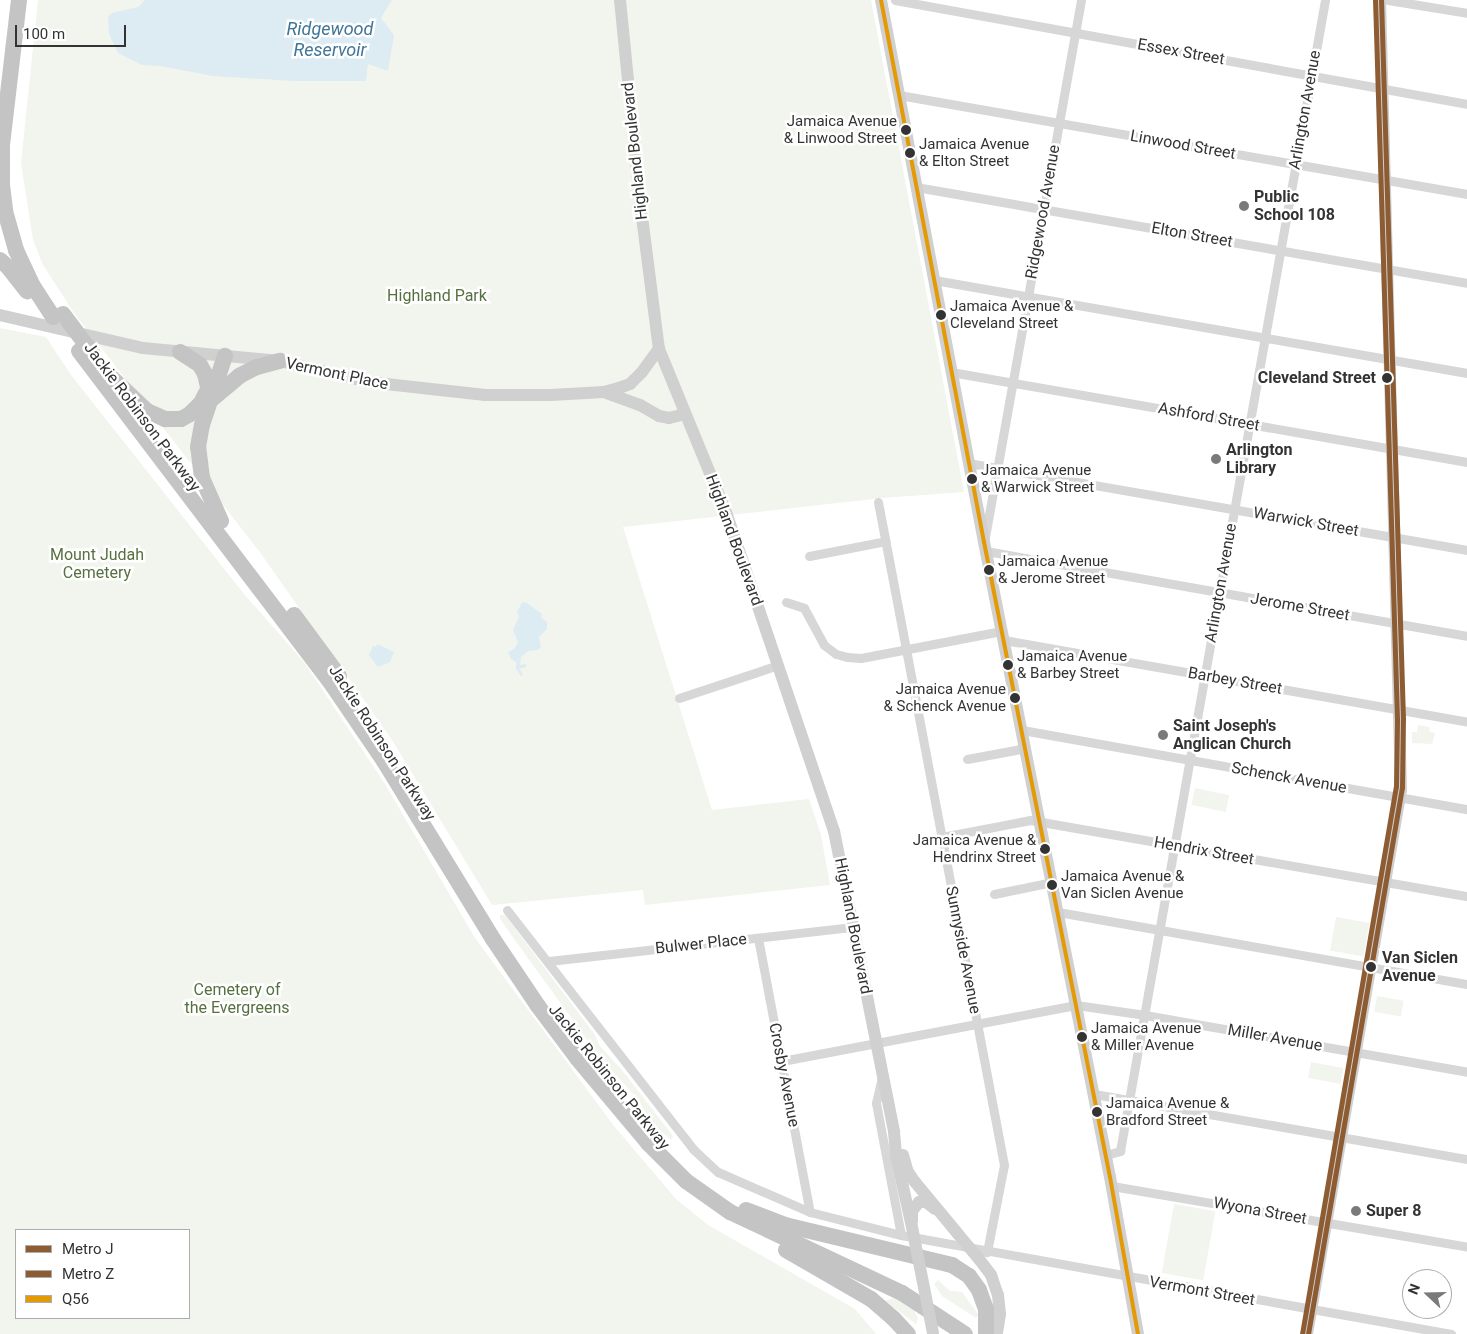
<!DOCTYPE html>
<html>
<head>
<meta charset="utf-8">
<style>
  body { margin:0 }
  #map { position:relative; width:1467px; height:1334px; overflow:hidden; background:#fff; font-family:Roboto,sans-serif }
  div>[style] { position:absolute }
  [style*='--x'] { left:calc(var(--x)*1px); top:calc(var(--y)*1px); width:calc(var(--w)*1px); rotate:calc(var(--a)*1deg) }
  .green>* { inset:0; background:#f1f5ed; transform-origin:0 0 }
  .water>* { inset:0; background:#ddebf3 }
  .street>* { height:9px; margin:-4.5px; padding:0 4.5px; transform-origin:4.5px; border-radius:4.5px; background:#d7d7d7 }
  .secondary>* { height:12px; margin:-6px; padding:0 6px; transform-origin:6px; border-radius:6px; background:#d0d0d0 }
  .highway>* { height:16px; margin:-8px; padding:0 8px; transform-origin:8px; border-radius:8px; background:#c4c4c4 }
  .secondary-bridge>* { height:12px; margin:-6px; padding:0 6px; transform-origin:6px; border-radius:6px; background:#d0d0d0 }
  .highway-bridge>* { height:16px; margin:-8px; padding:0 8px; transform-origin:8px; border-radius:8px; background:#c4c4c4 }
  .bus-1>* { height:4px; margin:-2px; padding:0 2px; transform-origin:2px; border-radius:2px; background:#e39a05 }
  .metro-1>* { height:5px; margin:-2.5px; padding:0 2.5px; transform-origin:2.5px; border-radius:2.5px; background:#8e5c33 }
  .metro-2>* { height:5px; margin:-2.5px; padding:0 2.5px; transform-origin:2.5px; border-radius:2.5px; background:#8e5c33 }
  .dots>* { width:14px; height:14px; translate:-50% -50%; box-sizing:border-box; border:2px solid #fff; border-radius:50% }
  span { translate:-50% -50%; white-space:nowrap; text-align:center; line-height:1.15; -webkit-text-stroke:5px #fff; paint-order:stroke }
  .bus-label { font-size:15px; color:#333 }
  .right { translate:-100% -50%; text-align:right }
  .left { translate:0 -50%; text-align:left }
  .street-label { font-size:16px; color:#333 }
  .poi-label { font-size:16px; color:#333; font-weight:700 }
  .park-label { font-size:16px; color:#56703f }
  .stop-label { font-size:16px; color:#333; font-weight:700 }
  .water-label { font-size:18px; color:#3f7597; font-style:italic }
  .legend { position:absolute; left:15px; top:1229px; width:175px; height:90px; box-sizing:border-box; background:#fff; border:1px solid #adadad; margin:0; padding:6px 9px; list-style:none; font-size:15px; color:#333 }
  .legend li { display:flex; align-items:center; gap:10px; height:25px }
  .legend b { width:25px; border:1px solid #adadad }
  .north { position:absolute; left:1402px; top:1269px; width:50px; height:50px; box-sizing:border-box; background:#fff; border:1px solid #adadad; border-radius:50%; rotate:291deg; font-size:14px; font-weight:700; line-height:20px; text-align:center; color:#333 }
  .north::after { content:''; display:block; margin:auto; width:18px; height:22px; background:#7a7a7a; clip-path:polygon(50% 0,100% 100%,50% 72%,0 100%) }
  .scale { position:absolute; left:15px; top:25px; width:111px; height:22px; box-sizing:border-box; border:2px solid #333; border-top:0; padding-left:6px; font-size:15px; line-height:18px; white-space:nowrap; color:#333; -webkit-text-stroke:4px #fff; paint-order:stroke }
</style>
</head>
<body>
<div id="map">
  <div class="green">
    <i style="clip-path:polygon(38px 0,871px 0,964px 492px,882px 498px,623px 527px,712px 810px,809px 799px,821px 835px,830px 885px,645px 905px,643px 890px,492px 905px,392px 740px,259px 551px,74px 313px,43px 265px,33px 240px,21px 163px)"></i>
    <i style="clip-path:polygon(evenodd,0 328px,46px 337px,71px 375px,244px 594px,304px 662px,385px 784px,475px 938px,614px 1126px,676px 1199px,708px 1225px,855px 1309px,876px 1334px,0 1334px,0 328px,189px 1230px,189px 1318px,16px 1318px,16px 1230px,189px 1230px)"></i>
    <i style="clip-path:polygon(1418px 725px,1429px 727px,1430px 732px,1435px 733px,1432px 744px,1412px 743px,1412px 732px,1417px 732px)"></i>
    <i style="left:1195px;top:788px;width:35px;height:17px;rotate:12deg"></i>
    <i style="clip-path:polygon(500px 915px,505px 915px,595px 1035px,599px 1045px,622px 1070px,673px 1136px,671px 1140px,651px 1122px,639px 1101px,596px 1052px,517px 943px,500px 919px)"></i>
    <i style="left:1336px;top:917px;width:34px;height:34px;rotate:10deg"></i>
    <i style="left:1377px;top:996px;width:27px;height:16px;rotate:10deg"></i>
    <i style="left:1311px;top:1062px;width:33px;height:16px;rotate:11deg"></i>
    <i style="left:1174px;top:1204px;width:42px;height:70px;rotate:10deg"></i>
    <i style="clip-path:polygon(938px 1280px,950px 1291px,962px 1292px,978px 1314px,976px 1318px,942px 1296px,934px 1284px)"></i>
    <i style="clip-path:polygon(893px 1298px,912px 1307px,918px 1318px,916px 1324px,885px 1301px)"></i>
  </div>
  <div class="water">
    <i style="clip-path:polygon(145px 0,392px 0,381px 18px,394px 35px,388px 71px,368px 64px,366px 81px,293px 81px,213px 76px,160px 66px,142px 65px,118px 53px,109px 34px,108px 17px,112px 13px,138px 7px)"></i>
    <i style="clip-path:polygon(522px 602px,527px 603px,542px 614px,541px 617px,547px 622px,547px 629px,539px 637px,541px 647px,538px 650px,528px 651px,521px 657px,520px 665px,526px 664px,526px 667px,519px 669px,523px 674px,521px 676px,516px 669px,516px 662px,511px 659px,508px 652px,514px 649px,518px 642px,513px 630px,519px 617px,517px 612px)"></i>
    <i style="clip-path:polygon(377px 644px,394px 652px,390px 662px,378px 667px,369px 655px,373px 646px,376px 647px)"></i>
  </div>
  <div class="street">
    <i style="--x:895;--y:0;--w:581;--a:10.3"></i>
    <i style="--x:1388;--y:0;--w:80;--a:9.3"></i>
    <i style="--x:899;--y:95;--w:577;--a:9.89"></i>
    <i style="--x:916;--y:187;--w:559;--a:9.88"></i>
    <i style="--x:934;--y:280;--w:541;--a:9.9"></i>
    <i style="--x:951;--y:372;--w:524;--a:9.89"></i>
    <i style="--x:968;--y:463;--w:507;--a:9.89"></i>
    <i style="--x:878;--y:502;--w:675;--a:79.24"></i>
    <i style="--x:1004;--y:1165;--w:89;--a:101.1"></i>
    <i style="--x:985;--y:537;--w:546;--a:-79.86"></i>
    <i style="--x:986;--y:551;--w:488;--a:10"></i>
    <i style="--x:809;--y:556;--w:78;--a:-11"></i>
    <i style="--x:786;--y:602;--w:19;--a:18"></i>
    <i style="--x:804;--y:608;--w:42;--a:61.6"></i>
    <i style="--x:824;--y:645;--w:15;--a:37"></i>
    <i style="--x:836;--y:654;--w:11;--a:15"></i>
    <i style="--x:847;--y:657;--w:14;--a:4"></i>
    <i style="--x:861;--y:658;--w:143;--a:-10.9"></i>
    <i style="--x:1004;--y:640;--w:470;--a:10"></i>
    <i style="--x:679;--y:698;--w:104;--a:-18.4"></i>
    <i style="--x:1022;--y:730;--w:452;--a:10.1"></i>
    <i style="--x:967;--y:759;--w:60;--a:-10.6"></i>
    <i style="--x:942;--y:837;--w:90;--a:-10.9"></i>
    <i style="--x:1030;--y:820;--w:444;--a:9.9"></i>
    <i style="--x:994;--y:894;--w:59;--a:-11.7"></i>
    <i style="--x:507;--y:910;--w:303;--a:52.1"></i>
    <i style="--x:693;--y:1149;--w:34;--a:43"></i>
    <i style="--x:718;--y:1172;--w:100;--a:23.5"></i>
    <i style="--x:810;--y:1212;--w:94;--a:14.2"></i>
    <i style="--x:901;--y:1235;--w:559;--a:10.2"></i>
    <i style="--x:1058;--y:912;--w:415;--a:10"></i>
    <i style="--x:758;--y:938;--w:279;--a:79.3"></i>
    <i style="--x:549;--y:961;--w:306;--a:-6.4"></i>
    <i style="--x:782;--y:1061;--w:299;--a:-10.8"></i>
    <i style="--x:1076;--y:1005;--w:70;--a:8.2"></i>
    <i style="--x:1145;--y:1015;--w:327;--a:10"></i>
    <i style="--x:882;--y:1077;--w:27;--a:103"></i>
    <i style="--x:876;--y:1103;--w:134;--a:79.3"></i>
    <i style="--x:1094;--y:1094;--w:379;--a:9.9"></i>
    <i style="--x:1106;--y:1155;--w:15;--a:-16"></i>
    <i style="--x:1120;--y:1151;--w:1169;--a:-79.9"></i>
    <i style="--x:1112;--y:1186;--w:360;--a:9.7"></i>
  </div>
  <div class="secondary">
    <i style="--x:620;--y:0;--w:210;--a:84.3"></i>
    <i style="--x:641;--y:209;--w:141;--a:82.7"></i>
    <i style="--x:659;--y:349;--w:179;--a:67.7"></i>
    <i style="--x:727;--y:515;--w:334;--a:71.3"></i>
    <i style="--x:834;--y:831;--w:307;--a:78.7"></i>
    <i style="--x:894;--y:1132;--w:23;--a:85"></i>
    <i style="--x:896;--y:1155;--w:74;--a:77.5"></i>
    <i style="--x:881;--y:0;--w:552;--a:79.24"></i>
    <i style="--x:984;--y:542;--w:647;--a:78.78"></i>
    <i style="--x:1110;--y:1177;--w:159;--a:79.9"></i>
    <i style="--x:0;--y:315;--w:147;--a:13"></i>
    <i style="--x:143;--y:348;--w:138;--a:5.4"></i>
    <i style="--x:280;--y:361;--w:90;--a:13.4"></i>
    <i style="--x:368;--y:382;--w:118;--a:6.3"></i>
    <i style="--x:485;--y:395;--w:66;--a:0"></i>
    <i style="--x:551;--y:395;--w:53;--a:-3.2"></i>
    <i style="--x:604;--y:392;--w:16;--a:-15"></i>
    <i style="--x:619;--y:388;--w:12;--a:-20"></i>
    <i style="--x:630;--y:384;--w:17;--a:-45"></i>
    <i style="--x:642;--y:372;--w:29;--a:-54"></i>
    <i style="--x:604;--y:392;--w:38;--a:20"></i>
    <i style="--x:640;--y:405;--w:22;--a:30"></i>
    <i style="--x:659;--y:416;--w:10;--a:11"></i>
    <i style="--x:669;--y:418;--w:16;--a:-14"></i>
    <i style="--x:903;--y:1155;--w:18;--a:74"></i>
    <i style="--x:908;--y:1172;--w:12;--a:55"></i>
    <i style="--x:915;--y:1182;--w:67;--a:50.4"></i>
    <i style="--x:912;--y:1221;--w:10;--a:-90"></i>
    <i style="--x:912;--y:1211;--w:11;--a:-52"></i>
    <i style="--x:919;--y:1202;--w:7;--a:0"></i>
    <i style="--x:926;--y:1202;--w:11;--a:38"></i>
    <i style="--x:979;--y:1259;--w:20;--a:53"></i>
    <i style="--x:991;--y:1275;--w:21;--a:71"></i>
    <i style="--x:998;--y:1295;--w:19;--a:84"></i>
    <i style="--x:1000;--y:1314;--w:20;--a:99"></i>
    <i style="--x:1307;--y:1334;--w:552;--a:-80.2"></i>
    <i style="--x:1401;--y:790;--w:790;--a:-91.52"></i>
  </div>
  <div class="highway">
    <i style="--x:19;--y:0;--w:145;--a:96.7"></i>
    <i style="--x:2;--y:144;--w:41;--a:90"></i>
    <i style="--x:2;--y:185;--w:26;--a:83"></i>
    <i style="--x:5;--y:211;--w:41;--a:74.2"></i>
    <i style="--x:16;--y:250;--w:40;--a:65"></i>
    <i style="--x:33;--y:286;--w:37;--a:57"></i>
    <i style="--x:0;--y:260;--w:11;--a:41"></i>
    <i style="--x:8;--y:267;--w:31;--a:52"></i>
    <i style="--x:79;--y:351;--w:420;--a:52.8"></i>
    <i style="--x:333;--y:686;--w:91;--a:55.8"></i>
    <i style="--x:384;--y:761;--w:209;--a:58.5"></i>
    <i style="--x:493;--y:939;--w:81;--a:56.1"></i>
    <i style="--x:538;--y:1006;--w:65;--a:53.1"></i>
    <i style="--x:577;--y:1058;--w:111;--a:50.1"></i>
    <i style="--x:648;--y:1143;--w:54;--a:45"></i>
    <i style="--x:686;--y:1181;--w:54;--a:35.2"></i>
    <i style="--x:730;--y:1212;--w:190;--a:25.2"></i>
    <i style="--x:902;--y:1293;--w:75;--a:33.1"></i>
    <i style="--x:180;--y:352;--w:24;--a:33"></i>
    <i style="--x:200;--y:365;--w:10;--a:61"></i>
    <i style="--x:205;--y:374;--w:13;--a:77"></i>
    <i style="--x:111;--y:377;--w:50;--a:43.4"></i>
    <i style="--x:147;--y:411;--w:20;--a:24"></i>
    <i style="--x:165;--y:419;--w:16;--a:0"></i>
    <i style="--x:181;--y:419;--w:10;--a:-29"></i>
    <i style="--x:190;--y:414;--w:16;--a:-45"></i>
    <i style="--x:201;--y:403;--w:11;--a:-63"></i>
    <i style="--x:212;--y:399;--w:35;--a:-40"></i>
    <i style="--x:239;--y:376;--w:20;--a:-27"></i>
    <i style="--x:257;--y:367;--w:24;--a:-15"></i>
    <i style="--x:221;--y:521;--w:47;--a:-113.8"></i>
    <i style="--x:202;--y:478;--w:31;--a:-97"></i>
    <i style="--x:198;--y:447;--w:22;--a:-80"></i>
    <i style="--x:202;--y:425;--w:73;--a:-71.6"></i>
    <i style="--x:294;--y:615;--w:76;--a:53.6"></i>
    <i style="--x:746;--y:1210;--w:42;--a:21"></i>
    <i style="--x:785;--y:1225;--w:172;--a:13.5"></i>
    <i style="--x:952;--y:1265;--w:20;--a:33"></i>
    <i style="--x:969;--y:1276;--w:17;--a:54"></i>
    <i style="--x:979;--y:1290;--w:20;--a:70"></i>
    <i style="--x:986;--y:1309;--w:25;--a:90"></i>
    <i style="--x:786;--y:1250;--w:98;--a:30"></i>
    <i style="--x:871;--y:1299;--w:29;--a:41"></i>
    <i style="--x:893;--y:1318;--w:22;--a:47"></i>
  </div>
  <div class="secondary-bridge">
    <i style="--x:912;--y:1227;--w:108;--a:78.8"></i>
    <i style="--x:958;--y:1234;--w:33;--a:50"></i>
  </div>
  <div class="highway-bridge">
    <i style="--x:63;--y:314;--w:50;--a:53.1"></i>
  </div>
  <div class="bus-1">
    <i style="--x:881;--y:0;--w:552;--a:79.24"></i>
    <i style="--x:984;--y:542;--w:647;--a:78.78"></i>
    <i style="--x:1110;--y:1177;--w:159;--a:79.9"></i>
  </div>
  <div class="metro-1">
    <i style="--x:1302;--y:1334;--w:556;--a:-80.27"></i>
    <i style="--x:1396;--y:786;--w:67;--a:-89.1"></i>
    <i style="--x:1397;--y:719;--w:719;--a:-91.75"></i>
  </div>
  <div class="metro-2">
    <i style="--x:1308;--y:1334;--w:555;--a:-80.25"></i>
    <i style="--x:1402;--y:787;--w:68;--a:-89.2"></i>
    <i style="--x:1403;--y:719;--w:719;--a:-91.75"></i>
  </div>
  <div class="dots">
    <i style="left:906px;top:130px;background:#333"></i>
    <i style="left:910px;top:153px;background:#333"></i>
    <i style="left:1244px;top:206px;background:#7a7a7a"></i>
    <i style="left:941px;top:315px;background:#333"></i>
    <i style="left:1387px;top:378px;background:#333"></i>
    <i style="left:1216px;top:459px;background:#7a7a7a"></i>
    <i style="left:972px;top:479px;background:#333"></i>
    <i style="left:989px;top:570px;background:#333"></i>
    <i style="left:1008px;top:665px;background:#333"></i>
    <i style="left:1015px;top:698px;background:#333"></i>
    <i style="left:1163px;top:735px;background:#7a7a7a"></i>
    <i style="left:1045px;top:849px;background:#333"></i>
    <i style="left:1052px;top:885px;background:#333"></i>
    <i style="left:1371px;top:967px;background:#333"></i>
    <i style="left:1082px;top:1037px;background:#333"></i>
    <i style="left:1097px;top:1112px;background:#333"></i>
    <i style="left:1356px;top:1211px;background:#7a7a7a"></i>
  </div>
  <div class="bus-label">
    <span class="right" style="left:897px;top:130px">Jamaica Avenue<br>&amp; Linwood Street</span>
    <span class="left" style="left:919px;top:153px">Jamaica Avenue<br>&amp; Elton Street</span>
    <span class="left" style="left:950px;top:315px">Jamaica Avenue &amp;<br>Cleveland Street</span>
    <span class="left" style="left:981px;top:479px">Jamaica Avenue<br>&amp; Warwick Street</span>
    <span class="left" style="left:998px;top:570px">Jamaica Avenue<br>&amp; Jerome Street</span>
    <span class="left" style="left:1017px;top:665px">Jamaica Avenue<br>&amp; Barbey Street</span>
    <span class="right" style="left:1006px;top:698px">Jamaica Avenue<br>&amp; Schenck Avenue</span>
    <span class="right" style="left:1036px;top:849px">Jamaica Avenue &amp;<br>Hendrinx Street</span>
    <span class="left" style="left:1061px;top:885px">Jamaica Avenue &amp;<br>Van Siclen Avenue</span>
    <span class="left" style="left:1091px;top:1037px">Jamaica Avenue<br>&amp; Miller Avenue</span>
    <span class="left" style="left:1106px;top:1112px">Jamaica Avenue &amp;<br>Bradford Street</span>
  </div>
  <div class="street-label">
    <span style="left:1181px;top:52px;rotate:10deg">Essex Street</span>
    <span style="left:1305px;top:110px;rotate:-80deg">Arlington Avenue</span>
    <span style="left:1183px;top:145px;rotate:10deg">Linwood Street</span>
    <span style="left:635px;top:151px;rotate:-96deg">Highland Boulevard</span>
    <span style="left:1043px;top:212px;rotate:-80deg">Ridgewood Avenue</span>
    <span style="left:1192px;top:235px;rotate:10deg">Elton Street</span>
    <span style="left:337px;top:374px;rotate:12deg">Vermont Place</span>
    <span style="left:142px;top:417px;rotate:53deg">Jackie Robinson Parkway</span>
    <span style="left:1209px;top:417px;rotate:10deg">Ashford Street</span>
    <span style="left:1306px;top:522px;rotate:10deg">Warwick Street</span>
    <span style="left:734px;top:540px;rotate:70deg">Highland Boulevard</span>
    <span style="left:1221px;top:583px;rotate:-80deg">Arlington Avenue</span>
    <span style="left:1300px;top:607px;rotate:10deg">Jerome Street</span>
    <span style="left:1235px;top:681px;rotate:10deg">Barbey Street</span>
    <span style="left:382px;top:743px;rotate:57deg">Jackie Robinson Parkway</span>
    <span style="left:1289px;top:778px;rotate:10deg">Schenck Avenue</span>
    <span style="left:1204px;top:851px;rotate:10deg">Hendrix Street</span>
    <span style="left:853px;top:926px;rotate:79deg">Highland Boulevard</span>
    <span style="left:701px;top:944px;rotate:-6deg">Bulwer Place</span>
    <span style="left:963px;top:950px;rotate:79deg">Sunnyside Avenue</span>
    <span style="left:1275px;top:1038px;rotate:10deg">Miller Avenue</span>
    <span style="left:784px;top:1075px;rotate:79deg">Crosby Avenue</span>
    <span style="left:609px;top:1077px;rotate:51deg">Jackie Robinson Parkway</span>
    <span style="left:1260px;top:1211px;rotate:10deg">Wyona Street</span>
    <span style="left:1202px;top:1291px;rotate:10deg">Vermont Street</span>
  </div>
  <div class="poi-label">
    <span class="left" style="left:1254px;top:206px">Public<br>School 108</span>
    <span class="left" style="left:1226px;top:459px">Arlington<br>Library</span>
    <span class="left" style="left:1173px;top:735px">Saint Joseph's<br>Anglican Church</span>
    <span class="left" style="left:1366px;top:1211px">Super 8</span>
  </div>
  <div class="park-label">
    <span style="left:437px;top:296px">Highland Park</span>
    <span style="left:97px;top:564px">Mount Judah<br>Cemetery</span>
    <span style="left:237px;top:999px">Cemetery of<br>the Evergreens</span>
  </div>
  <div class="stop-label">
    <span class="right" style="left:1376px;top:378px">Cleveland Street</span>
    <span class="left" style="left:1382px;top:967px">Van Siclen<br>Avenue</span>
  </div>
  <div class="water-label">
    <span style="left:330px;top:40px">Ridgewood<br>Reservoir</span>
  </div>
  <ul class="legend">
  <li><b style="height:6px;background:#8e5c33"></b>Metro J</li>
  <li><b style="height:6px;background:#8e5c33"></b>Metro Z</li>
  <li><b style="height:6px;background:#e39a05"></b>Q56</li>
  </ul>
  <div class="north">N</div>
  <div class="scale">100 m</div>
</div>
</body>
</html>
